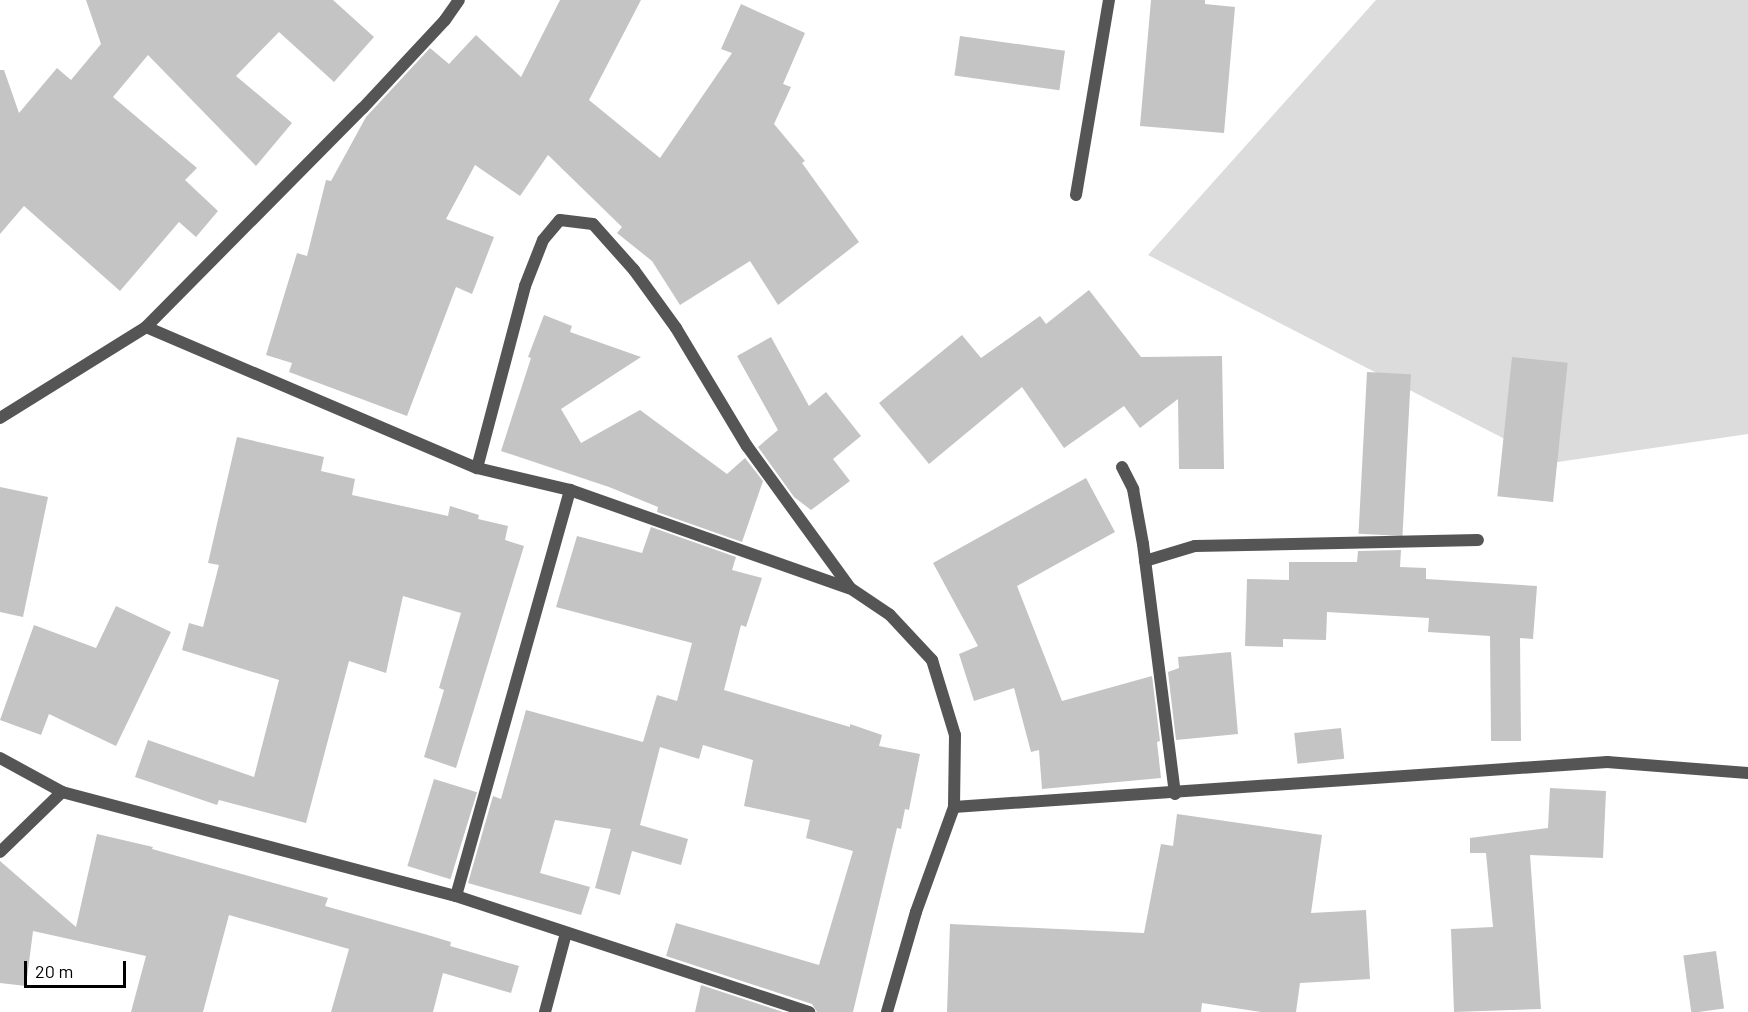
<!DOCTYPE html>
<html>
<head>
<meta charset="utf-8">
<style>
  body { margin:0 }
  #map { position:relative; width:1748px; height:1012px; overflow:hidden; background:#fff; font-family:Barlow,sans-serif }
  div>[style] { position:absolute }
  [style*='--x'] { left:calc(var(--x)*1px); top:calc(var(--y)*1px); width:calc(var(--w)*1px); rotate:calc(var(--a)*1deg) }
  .green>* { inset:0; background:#dcdcdc }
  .building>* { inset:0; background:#c4c4c4; transform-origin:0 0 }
  .service>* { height:12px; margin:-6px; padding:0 6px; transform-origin:6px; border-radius:6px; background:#555 }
  .minor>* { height:12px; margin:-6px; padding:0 6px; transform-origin:6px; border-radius:6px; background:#555 }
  span { translate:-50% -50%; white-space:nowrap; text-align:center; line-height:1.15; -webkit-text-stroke:4.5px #fff; paint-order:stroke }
  .scale { position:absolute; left:24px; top:961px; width:102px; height:27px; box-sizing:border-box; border:3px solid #000; border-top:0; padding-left:8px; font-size:18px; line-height:21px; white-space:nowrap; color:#000; -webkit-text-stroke:4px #fff; paint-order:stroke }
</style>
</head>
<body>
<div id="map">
  <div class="green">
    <i style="clip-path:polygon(1376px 0,1748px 0,1748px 434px,1551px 463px,1148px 255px)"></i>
  </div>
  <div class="building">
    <i style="clip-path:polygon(86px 0,333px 0,374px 37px,334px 82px,279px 32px,236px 76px,292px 123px,256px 166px,148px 55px,113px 97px,197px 168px,185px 180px,218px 211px,196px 237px,179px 222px,120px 291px,24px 206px,0 234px,0 70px,4px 70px,19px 113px,57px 68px,71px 80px,101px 44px)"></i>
    <i style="clip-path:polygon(560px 0,641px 0,589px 100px,660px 158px,732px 53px,721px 49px,741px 4px,805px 33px,783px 84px,791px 87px,774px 124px,805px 161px,802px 163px,859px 242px,778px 305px,750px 261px,680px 305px,652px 261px,617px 233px,622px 227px,548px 155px,520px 196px,475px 165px,446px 219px,494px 237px,472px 294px,456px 287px,407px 416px,289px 372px,292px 363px,266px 355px,297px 253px,307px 256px,326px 180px,331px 181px,366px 117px,430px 48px,449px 64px,476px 35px,521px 77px)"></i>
    <i style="clip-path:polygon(1151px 0,1205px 0,1205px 4px,1235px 7px,1224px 133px,1140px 126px)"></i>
    <i style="left:960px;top:36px;width:106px;height:40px;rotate:8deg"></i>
    <i style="clip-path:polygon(1089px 290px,1141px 357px,1222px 356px,1224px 469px,1179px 469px,1178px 399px,1140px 428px,1124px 406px,1064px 448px,1022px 387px,929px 464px,879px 403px,962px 335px,981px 358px,1040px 316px,1046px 324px)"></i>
    <i style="clip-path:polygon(544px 315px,572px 326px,570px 332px,641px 357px,561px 409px,581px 443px,640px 410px,727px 474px,745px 458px,763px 481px,742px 542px,657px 512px,658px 507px,609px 487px,501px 451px,531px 358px,528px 357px)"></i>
    <i style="clip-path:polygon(771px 337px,809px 406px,826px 392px,861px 436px,833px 459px,850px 481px,811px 510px,794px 497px,758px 447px,778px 430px,737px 356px)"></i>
    <i style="left:1512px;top:357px;width:56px;height:140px;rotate:6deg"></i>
    <i style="left:1367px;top:372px;width:44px;height:162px;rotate:3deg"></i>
    <i style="clip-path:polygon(237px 437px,324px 457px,321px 471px,355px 479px,352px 495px,448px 516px,450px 506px,479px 515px,478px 519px,508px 526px,505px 540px,524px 546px,456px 768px,424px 757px,444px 690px,439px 688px,461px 613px,403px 596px,386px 673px,349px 661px,306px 823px,219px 800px,217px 805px,135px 777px,148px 740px,254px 777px,279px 680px,182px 650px,189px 623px,203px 627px,219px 565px,208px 563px)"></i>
    <i style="clip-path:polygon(1086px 478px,1115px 532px,1017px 586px,1062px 701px,1152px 676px,1160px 741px,1157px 742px,1161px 778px,1042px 789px,1039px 750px,1031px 752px,1014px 688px,974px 701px,959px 654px,978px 646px,933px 563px)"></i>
    <i style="clip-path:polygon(0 487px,48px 497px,23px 617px,0 612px)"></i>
    <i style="clip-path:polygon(651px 527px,736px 557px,732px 570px,762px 578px,746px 627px,741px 625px,724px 690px,850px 727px,850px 724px,882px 735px,879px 746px,920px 754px,909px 810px,905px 809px,901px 829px,897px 828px,853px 1012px,817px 1012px,812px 1004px,666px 956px,676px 923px,819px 965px,853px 851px,806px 838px,810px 820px,744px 806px,753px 760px,703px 745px,699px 759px,660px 747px,640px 825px,688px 839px,681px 865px,632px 851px,620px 895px,595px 888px,611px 829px,555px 820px,540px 873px,590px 887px,581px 915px,468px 883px,493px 796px,501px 799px,526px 710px,643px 742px,657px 695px,677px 701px,692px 643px,556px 607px,577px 536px,642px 553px)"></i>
    <i style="clip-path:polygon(1401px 550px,1400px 567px,1426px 568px,1426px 579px,1537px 586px,1533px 639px,1520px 638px,1521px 741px,1491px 741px,1490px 636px,1428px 632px,1429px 618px,1327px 612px,1326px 640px,1283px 639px,1283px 647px,1245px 646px,1247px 579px,1289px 580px,1289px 562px,1357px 562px,1358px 551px)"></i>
    <i style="clip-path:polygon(116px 606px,171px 632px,116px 746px,49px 714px,41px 735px,0 720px,34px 625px,96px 648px)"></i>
    <i style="clip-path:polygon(1231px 652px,1238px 734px,1176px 740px,1168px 672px,1179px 668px,1178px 657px)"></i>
    <i style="left:1341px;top:728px;width:31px;height:47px;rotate:84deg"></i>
    <i style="left:434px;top:779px;width:45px;height:91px;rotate:17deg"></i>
    <i style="clip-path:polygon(1550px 788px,1606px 791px,1603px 858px,1530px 855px,1541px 1009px,1454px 1012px,1451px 929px,1493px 927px,1486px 853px,1470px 853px,1470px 838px,1548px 828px)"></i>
    <i style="clip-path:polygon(1177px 814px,1322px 835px,1311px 913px,1366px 910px,1370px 979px,1300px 983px,1296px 1012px,1261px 1012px,1202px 1003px,1201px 1012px,947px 1012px,950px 924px,1144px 933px,1161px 844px,1173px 846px)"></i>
    <i style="clip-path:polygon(97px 834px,153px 847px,152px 849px,328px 898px,325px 906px,421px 933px,451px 942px,450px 946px,519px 966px,511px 993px,443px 973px,433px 1012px,331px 1012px,349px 949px,229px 915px,203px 1012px,131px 1012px,146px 956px,33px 931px,26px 986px,0 983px,0 861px,76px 927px)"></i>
    <i style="left:1716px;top:951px;width:58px;height:33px;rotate:82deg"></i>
    <i style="clip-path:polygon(701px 985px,783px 1012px,695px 1012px)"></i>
  </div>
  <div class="service">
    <i style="--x:1122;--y:467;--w:25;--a:63"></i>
    <i style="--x:1133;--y:489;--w:56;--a:79.7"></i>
    <i style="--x:1143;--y:544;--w:252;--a:82.7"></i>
    <i style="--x:1145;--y:561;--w:52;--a:-16.7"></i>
    <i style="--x:1195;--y:546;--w:283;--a:-1.2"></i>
  </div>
  <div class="minor">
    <i style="--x:1076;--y:195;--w:198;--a:-80.4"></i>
    <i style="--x:146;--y:327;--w:360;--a:23.1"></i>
    <i style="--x:477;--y:468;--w:96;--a:13.3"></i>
    <i style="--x:570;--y:490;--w:296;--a:19.4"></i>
    <i style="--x:0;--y:418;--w:172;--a:-31.9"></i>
    <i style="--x:146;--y:327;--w:308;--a:-45.3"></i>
    <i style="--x:363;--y:108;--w:120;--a:-47"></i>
    <i style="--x:445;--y:20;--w:24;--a:-55"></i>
    <i style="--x:477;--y:468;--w:188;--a:-75.2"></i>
    <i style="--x:525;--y:286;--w:49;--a:-68.6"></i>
    <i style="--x:543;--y:240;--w:26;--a:-50"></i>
    <i style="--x:560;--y:220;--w:33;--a:7"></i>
    <i style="--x:593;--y:224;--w:62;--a:48.3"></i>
    <i style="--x:634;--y:270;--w:72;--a:54.1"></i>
    <i style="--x:676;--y:328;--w:138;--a:59"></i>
    <i style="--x:747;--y:446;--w:175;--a:54"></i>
    <i style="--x:850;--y:588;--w:48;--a:34"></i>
    <i style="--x:890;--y:615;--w:62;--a:47"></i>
    <i style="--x:932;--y:660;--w:78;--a:73"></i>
    <i style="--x:955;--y:735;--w:72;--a:90.8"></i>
    <i style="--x:954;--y:807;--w:112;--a:109.9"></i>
    <i style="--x:916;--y:912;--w:104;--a:106.2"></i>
    <i style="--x:0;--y:758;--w:71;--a:28.7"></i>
    <i style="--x:62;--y:792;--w:407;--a:14.8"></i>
    <i style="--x:456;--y:896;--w:372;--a:18.2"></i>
    <i style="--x:954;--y:807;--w:655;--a:-3.94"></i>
    <i style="--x:1607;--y:762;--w:141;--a:4.5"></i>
    <i style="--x:0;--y:852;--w:86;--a:-44.1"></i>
    <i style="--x:456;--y:896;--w:422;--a:-74.3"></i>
    <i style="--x:545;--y:1012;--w:82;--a:-75.1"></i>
  </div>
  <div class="scale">20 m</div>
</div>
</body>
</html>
